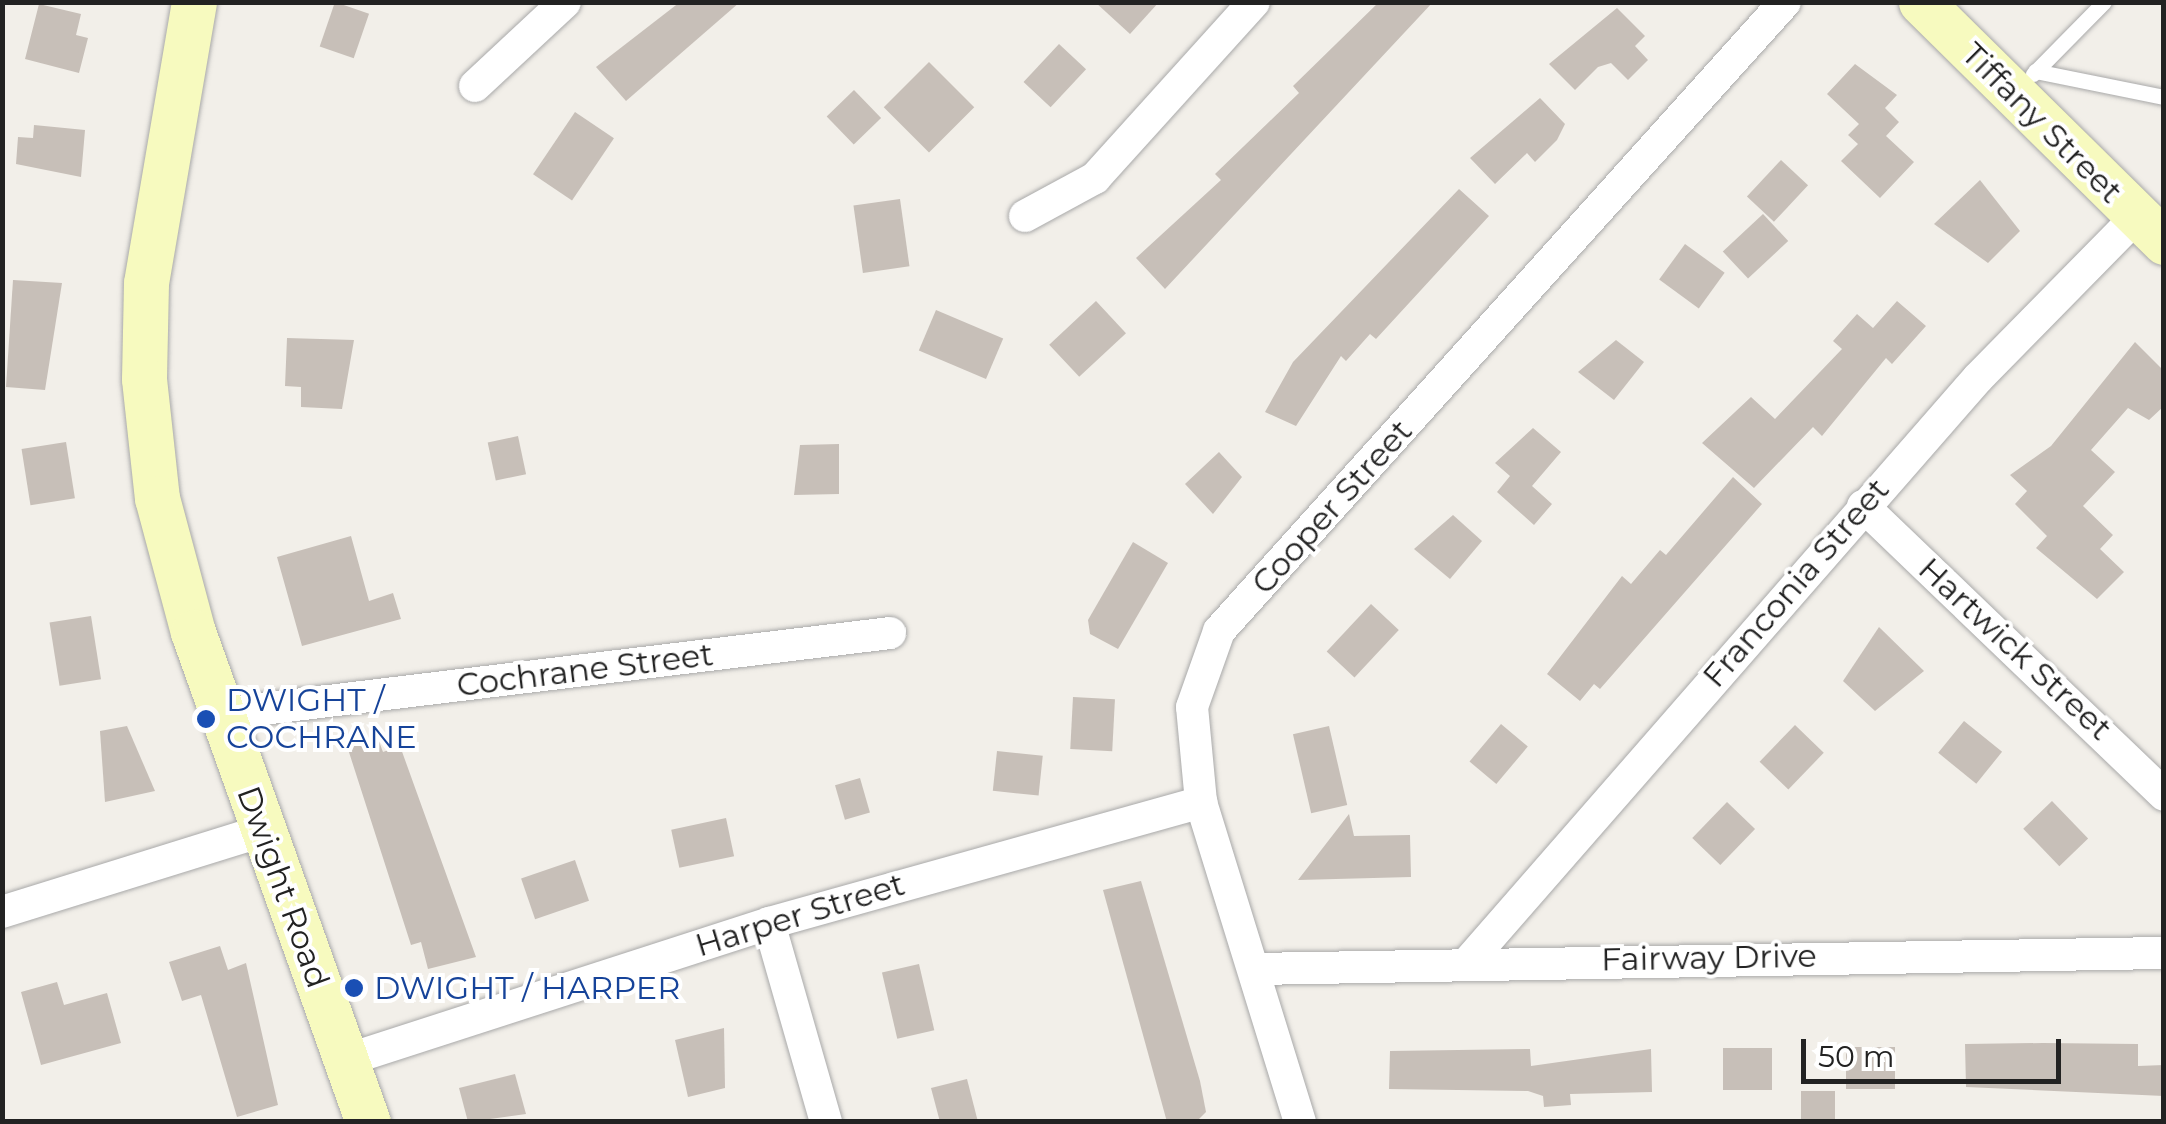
<!DOCTYPE html>
<html>
<head>
<meta charset="utf-8">
<style>
  body { margin:0 }
  #map { position:relative; width:2166px; height:1124px; overflow:hidden; background:#f2efe9; font-family:Montserrat,sans-serif }
  div>[style] { position:absolute }
  [style*='--x'] { left:calc(var(--x)*1px); top:calc(var(--y)*1px); width:calc(var(--w)*1px); rotate:calc(var(--a)*1deg) }
  .building>* { inset:0; background:#c7bfb8; transform-origin:0 0 }
  .roads { filter:drop-shadow(0 0 2px #a9a9a9) drop-shadow(0 0 2px #a9a9a9) }
  .lane>* { height:15px; margin:-7.5px; padding:0 7.5px; transform-origin:7.5px; border-radius:7.5px; background:#fff }
  .street>* { height:32px; margin:-16px; padding:0 16px; transform-origin:16px; border-radius:16px; background:#fff }
  .secondary>* { height:45px; margin:-22.5px; padding:0 22.5px; transform-origin:22.5px; border-radius:22.5px; background:#f7fabf }
  .dots>* { width:28px; height:28px; translate:-50% -50%; box-sizing:border-box; border:5px solid #fff; border-radius:50% }
  span { translate:-50% -50%; white-space:nowrap; text-align:center; line-height:1.15; -webkit-text-stroke:8px #fff; paint-order:stroke }
  .street-label { font-size:32px; color:#222 }
  .transit-label { font-size:32px; color:#164399 }
  .left { translate:0 -50%; text-align:left }
  .frame { position:absolute; inset:0; border:5px solid #222; pointer-events:none }
  .scale { position:absolute; left:1801px; top:1039px; width:260px; height:45px; box-sizing:border-box; border:5px solid #222; border-top:0; padding-left:12px; font-size:30px; line-height:35px; white-space:nowrap; color:#222; -webkit-text-stroke:8px #fff; paint-order:stroke }
</style>
</head>
<body>
<div id="map">
  <div class="building">
    <i style="left:335px;top:2px;width:36px;height:47px;rotate:19deg"></i>
    <i style="clip-path:polygon(680px 2px,740px 2px,626px 101px,596px 67px)"></i>
    <i style="clip-path:polygon(1095px 2px,1159px 2px,1130px 34px)"></i>
    <i style="clip-path:polygon(1379px 2px,1433px 2px,1165px 289px,1136px 258px,1221px 180px,1215px 174px,1299px 93px,1293px 86px)"></i>
    <i style="clip-path:polygon(39px 4px,81px 14px,76px 35px,88px 38px,79px 73px,25px 59px)"></i>
    <i style="clip-path:polygon(1617px 8px,1645px 36px,1635px 46px,1648px 60px,1628px 80px,1611px 63px,1598px 67px,1575px 90px,1549px 64px)"></i>
    <i style="left:1059px;top:44px;width:37px;height:52px;rotate:43deg"></i>
    <i style="left:929px;top:62px;width:64px;height:64px;rotate:45deg"></i>
    <i style="clip-path:polygon(1855px 64px,1897px 95px,1885px 108px,1899px 122px,1886px 136px,1914px 162px,1880px 198px,1841px 161px,1858px 144px,1848px 135px,1859px 124px,1827px 94px)"></i>
    <i style="left:854px;top:90px;width:39px;height:38px;rotate:46deg"></i>
    <i style="clip-path:polygon(1540px 98px,1565px 124px,1557px 140px,1535px 162px,1527px 153px,1495px 184px,1470px 158px)"></i>
    <i style="left:575px;top:112px;width:47px;height:75px;rotate:34deg"></i>
    <i style="clip-path:polygon(34px 125px,85px 130px,81px 177px,16px 164px,18px 137px,33px 138px)"></i>
    <i style="left:1781px;top:160px;width:37px;height:50px;rotate:43deg"></i>
    <i style="clip-path:polygon(1980px 180px,2020px 231px,1988px 263px,1934px 224px)"></i>
    <i style="clip-path:polygon(1459px 189px,1489px 216px,1376px 339px,1370px 334px,1346px 361px,1341px 356px,1296px 426px,1265px 412px,1293px 362px)"></i>
    <i style="left:900px;top:199px;width:68px;height:47px;rotate:82deg"></i>
    <i style="left:1763px;top:214px;width:37px;height:55px;rotate:47deg"></i>
    <i style="left:1685px;top:244px;width:49px;height:44px;rotate:36deg"></i>
    <i style="clip-path:polygon(13px 280px,62px 283px,45px 390px,6px 387px)"></i>
    <i style="left:1096px;top:301px;width:44px;height:64px;rotate:47deg"></i>
    <i style="clip-path:polygon(1897px 301px,1926px 326px,1892px 364px,1886px 358px,1822px 436px,1813px 427px,1754px 488px,1702px 443px,1751px 397px,1775px 419px,1842px 349px,1833px 341px,1857px 314px,1873px 328px)"></i>
    <i style="left:936px;top:310px;width:73px;height:44px;rotate:23deg"></i>
    <i style="clip-path:polygon(287px 338px,354px 340px,342px 409px,301px 407px,301px 387px,285px 386px)"></i>
    <i style="clip-path:polygon(1616px 340px,1644px 362px,1614px 400px,1578px 372px)"></i>
    <i style="clip-path:polygon(2135px 342px,2164px 371px,2164px 406px,2149px 420px,2128px 408px,2091px 450px,2115px 472px,2083px 506px,2113px 535px,2100px 549px,2124px 572px,2097px 599px,2036px 548px,2047px 536px,2015px 504px,2027px 491px,2010px 475px,2051px 446px)"></i>
    <i style="clip-path:polygon(1533px 428px,1561px 452px,1532px 486px,1552px 504px,1534px 525px,1497px 492px,1510px 476px,1495px 463px)"></i>
    <i style="left:518px;top:436px;width:39px;height:31px;rotate:78deg"></i>
    <i style="left:66px;top:442px;width:57px;height:45px;rotate:81deg"></i>
    <i style="clip-path:polygon(839px 444px,839px 494px,794px 495px,800px 445px)"></i>
    <i style="clip-path:polygon(1219px 452px,1242px 477px,1213px 514px,1185px 484px)"></i>
    <i style="clip-path:polygon(1733px 477px,1762px 504px,1600px 689px,1594px 684px,1580px 701px,1547px 674px,1622px 576px,1631px 584px,1660px 550px,1666px 555px)"></i>
    <i style="clip-path:polygon(1453px 515px,1482px 541px,1450px 579px,1414px 549px)"></i>
    <i style="clip-path:polygon(351px 536px,369px 601px,393px 593px,401px 619px,302px 646px,277px 557px)"></i>
    <i style="clip-path:polygon(1133px 542px,1168px 563px,1118px 649px,1090px 634px,1088px 620px)"></i>
    <i style="left:1371px;top:604px;width:38px;height:65px;rotate:43deg"></i>
    <i style="left:91px;top:616px;width:64px;height:42px;rotate:81deg"></i>
    <i style="clip-path:polygon(1879px 627px,1924px 671px,1875px 711px,1843px 681px)"></i>
    <i style="left:1073px;top:697px;width:42px;height:52px;rotate:3deg"></i>
    <i style="left:1964px;top:721px;width:49px;height:41px;rotate:39deg"></i>
    <i style="left:1501px;top:724px;width:35px;height:49px;rotate:40deg"></i>
    <i style="left:1795px;top:725px;width:40px;height:51px;rotate:44deg"></i>
    <i style="clip-path:polygon(127px 726px,155px 791px,105px 802px,100px 731px)"></i>
    <i style="left:1329px;top:726px;width:81px;height:37px;rotate:77deg"></i>
    <i style="clip-path:polygon(377px 736px,383px 752px,400px 746px,476px 957px,428px 969px,421px 942px,411px 945px,347px 746px)"></i>
    <i style="left:997px;top:751px;width:46px;height:40px;rotate:6deg"></i>
    <i style="left:860px;top:778px;width:36px;height:26px;rotate:74deg"></i>
    <i style="left:2052px;top:801px;width:52px;height:40px;rotate:46deg"></i>
    <i style="left:1727px;top:802px;width:39px;height:50px;rotate:44deg"></i>
    <i style="clip-path:polygon(1349px 814px,1354px 836px,1410px 835px,1411px 877px,1298px 880px)"></i>
    <i style="left:726px;top:818px;width:39px;height:56px;rotate:78deg"></i>
    <i style="left:575px;top:860px;width:43px;height:57px;rotate:71deg"></i>
    <i style="clip-path:polygon(1141px 881px,1200px 1081px,1206px 1112px,1196px 1122px,1167px 1122px,1103px 890px)"></i>
    <i style="clip-path:polygon(220px 946px,228px 970px,246px 963px,278px 1105px,237px 1117px,201px 995px,182px 1001px,169px 962px)"></i>
    <i style="left:919px;top:964px;width:68px;height:38px;rotate:77deg"></i>
    <i style="clip-path:polygon(57px 982px,64px 1005px,107px 993px,121px 1043px,41px 1065px,21px 992px)"></i>
    <i style="clip-path:polygon(724px 1028px,725px 1088px,688px 1097px,675px 1040px)"></i>
    <i style="clip-path:polygon(2043px 1043px,2138px 1044px,2138px 1066px,2164px 1065px,2164px 1096px,1966px 1087px,1965px 1044px)"></i>
    <i style="left:1846px;top:1047px;width:49px;height:42px"></i>
    <i style="left:1723px;top:1048px;width:49px;height:42px"></i>
    <i style="clip-path:polygon(1530px 1049px,1531px 1066px,1651px 1049px,1652px 1092px,1570px 1094px,1571px 1105px,1544px 1107px,1543px 1096px,1528px 1091px,1389px 1089px,1390px 1051px)"></i>
    <i style="clip-path:polygon(515px 1074px,526px 1114px,468px 1122px,459px 1088px)"></i>
    <i style="clip-path:polygon(967px 1079px,978px 1122px,940px 1122px,931px 1088px)"></i>
    <i style="left:1801px;top:1091px;width:34px;height:31px"></i>
  </div>
  <div class="roads">
    <div class="lane">
      <i style="--x:2035;--y:71;--w:132;--a:11.4"></i>
      <i style="--x:2033;--y:74;--w:101;--a:-45.4"></i>
    </div>
    <div class="street">
      <i style="--x:475;--y:86;--w:123;--a:-43"></i>
      <i style="--x:1025;--y:216;--w:80;--a:-28.5"></i>
      <i style="--x:1095;--y:178;--w:237;--a:-47.9"></i>
      <i style="--x:1863;--y:506;--w:417;--a:43.8"></i>
      <i style="--x:221;--y:714;--w:674;--a:-6.9"></i>
      <i style="--x:2;--y:912;--w:272;--a:-17.3"></i>
      <i style="--x:769;--y:923;--w:207;--a:74"></i>
      <i style="--x:1469;--y:961;--w:774;--a:-48.88"></i>
      <i style="--x:1978;--y:378;--w:227;--a:-45.5"></i>
      <i style="--x:1254;--y:969;--w:910;--a:-1.01"></i>
      <i style="--x:346;--y:1060;--w:445;--a:-17.9"></i>
      <i style="--x:769;--y:923;--w:449;--a:-15.6"></i>
      <i style="--x:1300;--y:1122;--w:335;--a:-107.2"></i>
      <i style="--x:1201;--y:802;--w:95;--a:-95.4"></i>
      <i style="--x:1192;--y:707;--w:81;--a:-70.4"></i>
      <i style="--x:1219;--y:631;--w:846;--a:-48.02"></i>
    </div>
    <div class="secondary">
      <i style="--x:194;--y:2;--w:285;--a:99.7"></i>
      <i style="--x:146;--y:283;--w:96;--a:91.2"></i>
      <i style="--x:144;--y:379;--w:120;--a:83.8"></i>
      <i style="--x:157;--y:498;--w:139;--a:75"></i>
      <i style="--x:193;--y:632;--w:520;--a:70.35"></i>
      <i style="--x:1921;--y:2;--w:342;--a:44.6"></i>
    </div>
  </div>
  <div class="dots">
    <i style="left:206px;top:719px;background:#1a4fb4"></i>
    <i style="left:354px;top:988px;background:#1a4fb4"></i>
  </div>
  <div class="street-label">
    <span style="left:2042px;top:123px;rotate:45deg">Tiffany Street</span>
    <span style="left:1332px;top:507px;rotate:-48deg">Cooper Street</span>
    <span style="left:1796px;top:583px;rotate:-49deg">Franconia Street</span>
    <span style="left:2015px;top:649px;rotate:43deg">Hartwick Street</span>
    <span style="left:585px;top:670px;rotate:-7deg">Cochrane Street</span>
    <span style="left:283px;top:887px;rotate:70deg">Dwight Road</span>
    <span style="left:800px;top:915px;rotate:-17deg">Harper Street</span>
    <span style="left:1709px;top:958px;rotate:-1deg">Fairway Drive</span>
  </div>
  <div class="transit-label">
    <span class="left" style="left:226px;top:719px">DWIGHT /<br>COCHRANE</span>
    <span class="left" style="left:374px;top:988px">DWIGHT / HARPER</span>
  </div>
  <div class="frame"></div>
  <div class="scale">50 m</div>
</div>
</body>
</html>
